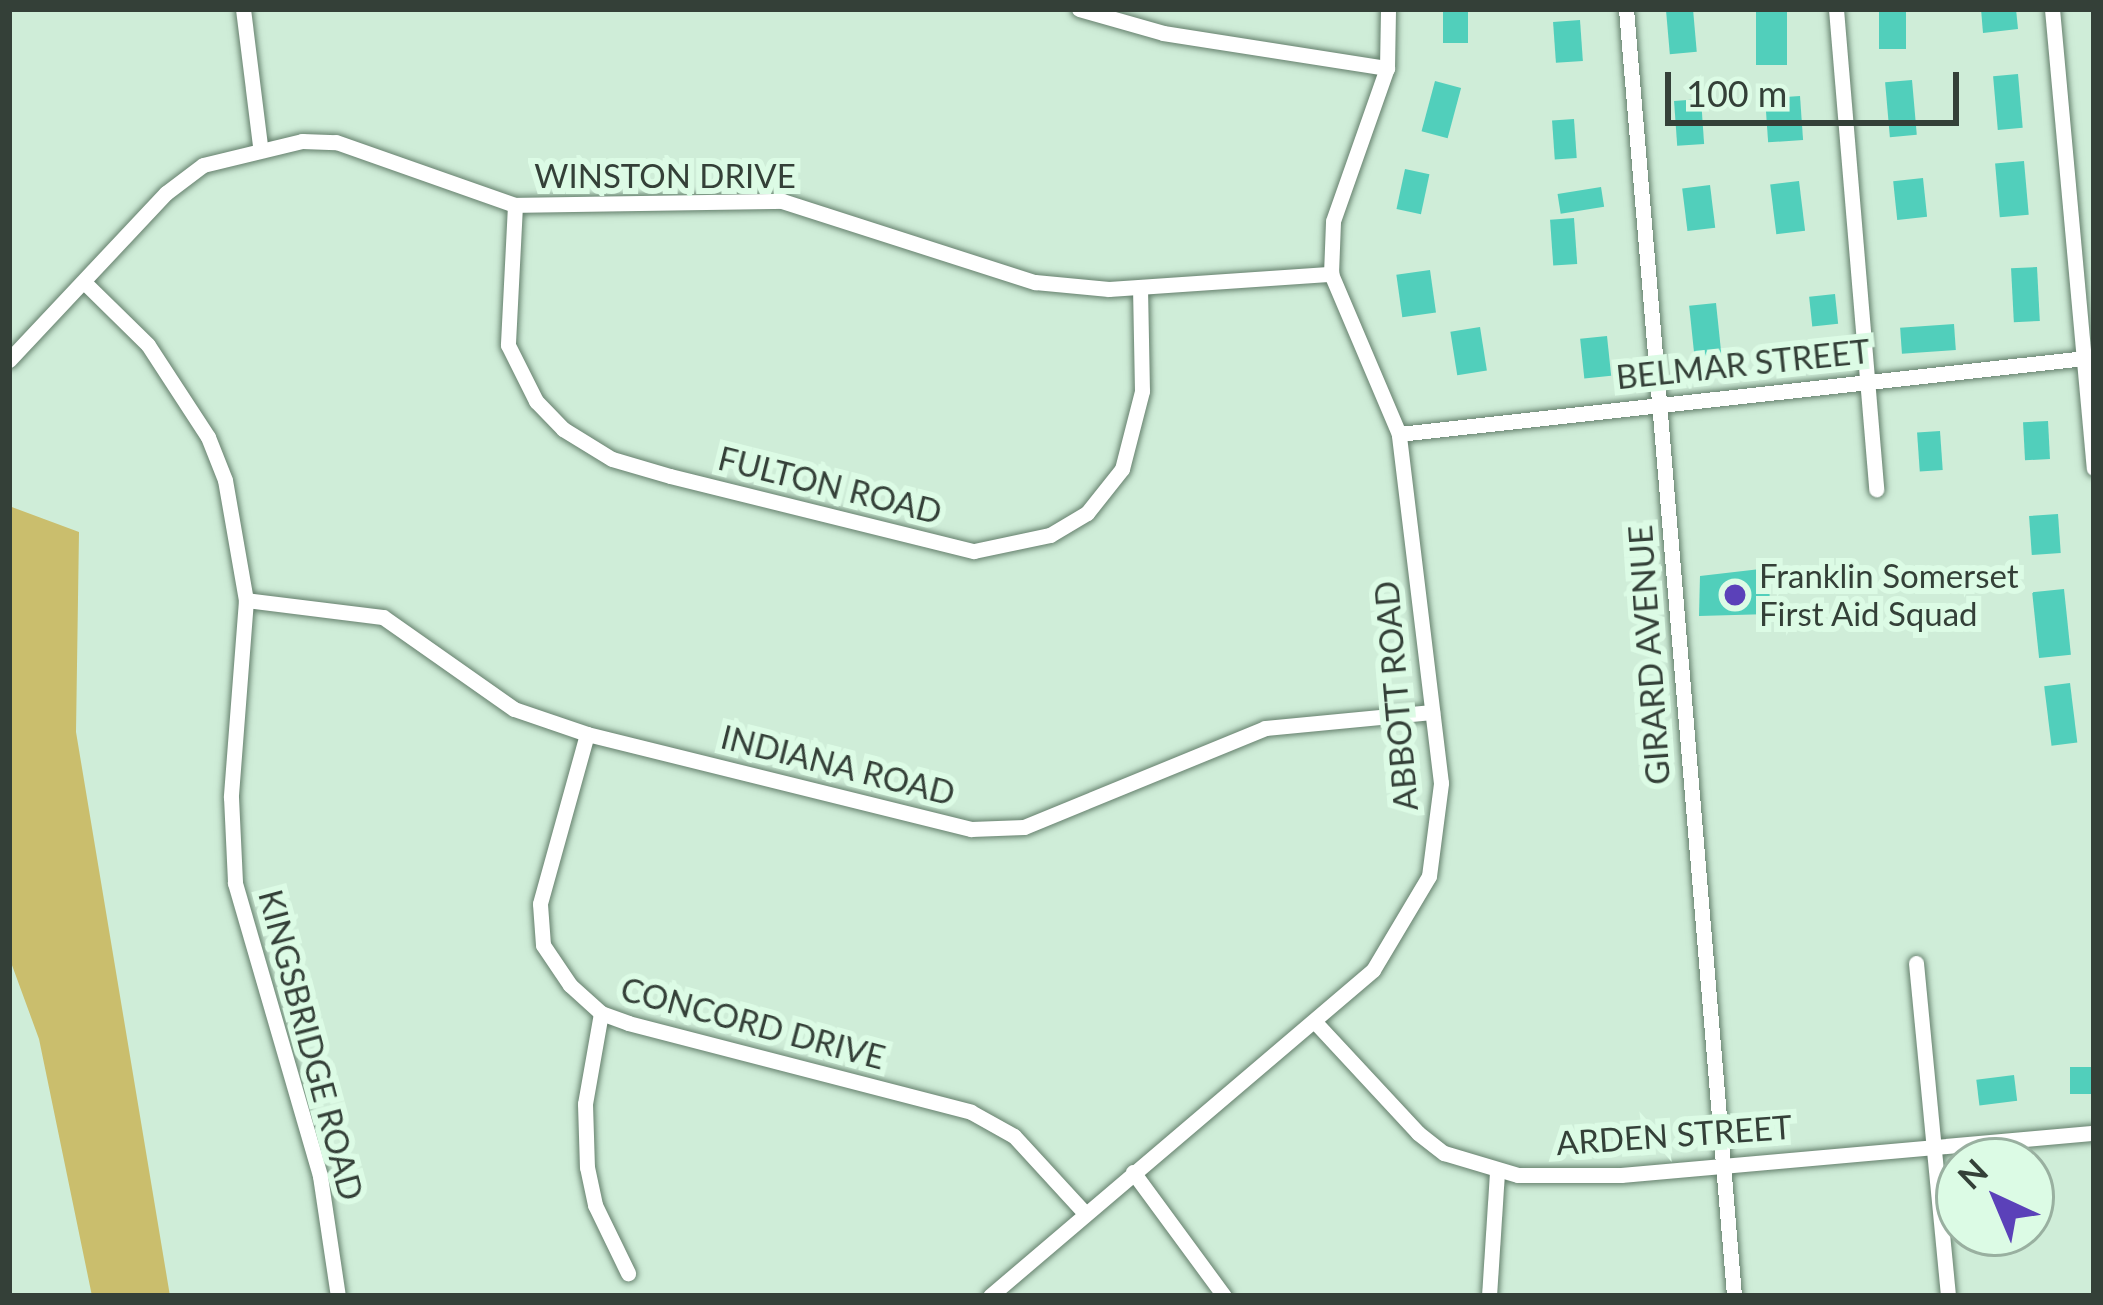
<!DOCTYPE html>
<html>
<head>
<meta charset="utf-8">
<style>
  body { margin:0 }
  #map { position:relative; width:2103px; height:1305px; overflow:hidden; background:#cfedd8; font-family:Lato,sans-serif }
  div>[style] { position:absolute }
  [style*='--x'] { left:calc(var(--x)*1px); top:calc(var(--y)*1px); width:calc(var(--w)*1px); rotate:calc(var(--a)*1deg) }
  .green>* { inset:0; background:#cabe6d }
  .building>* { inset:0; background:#51cfbb; transform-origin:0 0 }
  .roads { filter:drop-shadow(0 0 3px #647f6c) drop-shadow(0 0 3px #647f6c) }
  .street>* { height:15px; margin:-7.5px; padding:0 7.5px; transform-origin:7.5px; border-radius:7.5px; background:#fff }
  .dots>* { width:33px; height:33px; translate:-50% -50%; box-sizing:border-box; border:6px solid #dcfbe5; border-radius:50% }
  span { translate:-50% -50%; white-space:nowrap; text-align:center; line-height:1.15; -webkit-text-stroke:12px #dcfbe5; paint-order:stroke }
  .street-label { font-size:33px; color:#344038 }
  .poi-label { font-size:33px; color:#344038 }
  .left { translate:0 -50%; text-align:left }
  .frame { position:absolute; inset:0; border:12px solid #344038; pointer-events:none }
  .north { position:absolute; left:1935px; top:1137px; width:120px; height:120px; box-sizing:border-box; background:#dcfbe5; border:3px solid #99b0a0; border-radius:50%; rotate:316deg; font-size:33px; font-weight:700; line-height:48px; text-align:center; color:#344038 }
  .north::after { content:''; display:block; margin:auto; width:42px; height:54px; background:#5b41b9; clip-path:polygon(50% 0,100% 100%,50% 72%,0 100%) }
  .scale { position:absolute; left:1665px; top:72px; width:294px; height:54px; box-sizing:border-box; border:6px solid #344038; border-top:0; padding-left:15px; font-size:36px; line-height:42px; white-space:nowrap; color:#344038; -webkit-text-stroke:9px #dcfbe5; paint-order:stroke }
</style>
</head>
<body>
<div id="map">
  <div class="green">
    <i style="clip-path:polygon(9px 506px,79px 532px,76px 732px,170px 1296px,92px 1296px,39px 1039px,9px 957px)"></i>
  </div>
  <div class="building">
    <i style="left:1443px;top:9px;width:25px;height:34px"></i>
    <i style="left:1693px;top:9px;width:43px;height:27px;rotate:85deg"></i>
    <i style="left:1756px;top:9px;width:31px;height:56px"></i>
    <i style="left:1879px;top:9px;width:27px;height:40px"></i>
    <i style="clip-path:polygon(1981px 9px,2016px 9px,2018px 29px,1983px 33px)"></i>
    <i style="left:1580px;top:20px;width:41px;height:27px;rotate:86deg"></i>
    <i style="left:2018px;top:74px;width:54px;height:25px;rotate:85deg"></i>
    <i style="left:1912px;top:80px;width:55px;height:27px;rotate:85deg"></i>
    <i style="left:1435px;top:81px;width:27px;height:52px;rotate:15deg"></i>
    <i style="left:1800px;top:96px;width:44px;height:35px;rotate:86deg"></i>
    <i style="left:1701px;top:99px;width:45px;height:27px;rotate:86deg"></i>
    <i style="left:1574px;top:119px;width:39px;height:22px;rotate:86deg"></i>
    <i style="left:2024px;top:161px;width:54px;height:29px;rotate:85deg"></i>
    <i style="left:1405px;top:169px;width:25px;height:41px;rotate:12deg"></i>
    <i style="left:1923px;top:178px;width:39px;height:30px;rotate:84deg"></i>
    <i style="left:1799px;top:181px;width:50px;height:29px;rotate:83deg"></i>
    <i style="left:1710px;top:185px;width:43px;height:28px;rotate:83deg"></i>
    <i style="left:1601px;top:187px;width:20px;height:44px;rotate:81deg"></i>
    <i style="left:1574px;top:218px;width:46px;height:24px;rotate:86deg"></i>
    <i style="left:2037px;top:267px;width:54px;height:26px;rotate:87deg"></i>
    <i style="left:1430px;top:270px;width:43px;height:34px;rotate:82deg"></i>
    <i style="left:1835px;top:294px;width:30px;height:26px;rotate:84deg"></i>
    <i style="left:1716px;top:303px;width:56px;height:27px;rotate:84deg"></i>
    <i style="left:1954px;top:324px;width:26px;height:54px;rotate:86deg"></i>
    <i style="left:1480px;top:327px;width:44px;height:30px;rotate:81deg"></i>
    <i style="left:1607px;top:336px;width:40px;height:27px;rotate:84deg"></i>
    <i style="left:2048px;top:421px;width:38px;height:25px;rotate:87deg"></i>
    <i style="left:1940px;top:431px;width:39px;height:23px;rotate:86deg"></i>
    <i style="left:2058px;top:514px;width:39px;height:29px;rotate:86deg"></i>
    <i style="clip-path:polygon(1769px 568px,1770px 614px,1699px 616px,1700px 576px)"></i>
    <i style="left:2064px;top:589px;width:66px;height:32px;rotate:84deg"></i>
    <i style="left:2070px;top:683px;width:60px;height:26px;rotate:83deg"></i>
    <i style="left:2094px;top:1067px;width:27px;height:24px;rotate:90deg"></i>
    <i style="left:2014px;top:1075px;width:26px;height:38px;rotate:83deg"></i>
  </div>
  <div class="roads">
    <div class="street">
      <i style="--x:243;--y:9;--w:138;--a:82.9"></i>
      <i style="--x:1079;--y:9;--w:87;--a:15.9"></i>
      <i style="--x:1163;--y:33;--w:227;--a:8.9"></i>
      <i style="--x:1626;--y:9;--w:1292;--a:85.2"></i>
      <i style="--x:1836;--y:9;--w:482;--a:85.2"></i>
      <i style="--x:2052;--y:9;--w:461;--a:84.8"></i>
      <i style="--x:515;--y:205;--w:140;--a:92.9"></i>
      <i style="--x:508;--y:345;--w:63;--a:63.4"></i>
      <i style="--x:536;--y:401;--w:39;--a:46"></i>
      <i style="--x:563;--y:429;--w:57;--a:31.5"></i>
      <i style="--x:612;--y:459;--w:60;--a:16.3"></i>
      <i style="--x:670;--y:476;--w:313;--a:13.9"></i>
      <i style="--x:974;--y:551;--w:78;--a:-11.9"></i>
      <i style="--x:1050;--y:535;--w:43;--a:-30.7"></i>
      <i style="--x:1087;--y:513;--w:56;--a:-51.5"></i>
      <i style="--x:1122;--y:469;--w:81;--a:-75.6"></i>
      <i style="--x:1142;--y:391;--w:104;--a:-91.1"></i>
      <i style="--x:85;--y:283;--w:88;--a:44.5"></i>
      <i style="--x:148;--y:345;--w:110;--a:56.9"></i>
      <i style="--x:208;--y:437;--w:46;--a:68.4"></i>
      <i style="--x:225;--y:480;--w:122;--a:80.1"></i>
      <i style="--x:246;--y:600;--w:198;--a:94.4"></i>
      <i style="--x:231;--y:797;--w:86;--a:87.3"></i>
      <i style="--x:235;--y:883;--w:305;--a:73.8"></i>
      <i style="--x:320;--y:1176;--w:121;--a:81.5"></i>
      <i style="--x:9;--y:360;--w:229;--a:-46.8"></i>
      <i style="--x:166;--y:193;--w:46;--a:-37.1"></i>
      <i style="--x:203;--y:165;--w:102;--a:-13.6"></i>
      <i style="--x:302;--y:141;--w:34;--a:2"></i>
      <i style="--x:336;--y:142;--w:190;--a:19.4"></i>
      <i style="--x:515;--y:205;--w:267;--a:-0.9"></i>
      <i style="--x:782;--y:201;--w:266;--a:17.8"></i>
      <i style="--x:1035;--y:282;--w:74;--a:5.4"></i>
      <i style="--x:1109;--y:289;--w:223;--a:-3.9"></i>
      <i style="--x:1399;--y:434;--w:699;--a:-6.32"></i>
      <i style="--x:246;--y:600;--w:138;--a:7.1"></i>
      <i style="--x:383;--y:617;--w:160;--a:35.1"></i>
      <i style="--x:514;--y:709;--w:77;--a:18.9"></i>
      <i style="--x:587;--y:734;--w:396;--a:13.9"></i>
      <i style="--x:971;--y:829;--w:53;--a:-2.2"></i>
      <i style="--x:1024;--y:827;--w:261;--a:-22.3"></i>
      <i style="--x:1265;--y:728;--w:168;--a:-5.5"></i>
      <i style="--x:587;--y:734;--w:176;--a:105.5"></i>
      <i style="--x:540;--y:904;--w:41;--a:85.8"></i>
      <i style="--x:543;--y:945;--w:48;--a:56"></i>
      <i style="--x:570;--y:985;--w:42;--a:42.1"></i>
      <i style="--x:601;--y:1013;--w:29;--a:20"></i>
      <i style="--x:628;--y:1023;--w:354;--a:14.5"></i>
      <i style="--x:971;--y:1112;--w:49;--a:29.2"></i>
      <i style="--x:1014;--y:1136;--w:103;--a:47.4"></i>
      <i style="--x:1916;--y:963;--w:335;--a:84.5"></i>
      <i style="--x:601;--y:1013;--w:92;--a:100"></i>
      <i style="--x:585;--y:1104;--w:63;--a:88.2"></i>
      <i style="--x:587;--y:1167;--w:39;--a:78"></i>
      <i style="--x:595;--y:1205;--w:76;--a:64.1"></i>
      <i style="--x:1315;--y:1022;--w:151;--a:47.1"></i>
      <i style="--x:1418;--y:1133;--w:33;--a:38"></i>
      <i style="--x:1444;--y:1153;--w:77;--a:16.6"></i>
      <i style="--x:1518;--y:1175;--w:103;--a:0"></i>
      <i style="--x:1621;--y:1175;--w:475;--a:-5.1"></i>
      <i style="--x:1133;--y:1172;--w:154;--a:53.7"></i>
      <i style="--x:990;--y:1296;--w:503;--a:-40.4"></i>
      <i style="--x:1373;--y:970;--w:109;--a:-59.2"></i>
      <i style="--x:1429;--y:876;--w:94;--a:-82.6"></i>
      <i style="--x:1441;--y:783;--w:352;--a:-96.9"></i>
      <i style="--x:1399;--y:434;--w:174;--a:-113"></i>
      <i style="--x:1331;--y:274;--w:53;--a:-87.8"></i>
      <i style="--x:1333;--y:221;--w:162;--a:-70.6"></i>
      <i style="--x:1387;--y:68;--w:59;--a:-89"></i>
      <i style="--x:1489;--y:1296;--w:125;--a:-86.3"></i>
    </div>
  </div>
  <div class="dots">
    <i style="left:1735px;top:595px;background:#5b41b9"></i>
  </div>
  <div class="street-label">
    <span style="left:665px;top:176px">WINSTON DRIVE</span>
    <span style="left:1743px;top:364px;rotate:-6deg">BELMAR STREET</span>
    <span style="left:830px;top:485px;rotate:14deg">FULTON ROAD</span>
    <span style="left:1649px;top:655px;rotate:-94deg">GIRARD AVENUE</span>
    <span style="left:1396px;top:696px;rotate:-95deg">ABBOTT ROAD</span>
    <span style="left:838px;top:765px;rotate:14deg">INDIANA ROAD</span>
    <span style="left:753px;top:1023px;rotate:15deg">CONCORD DRIVE</span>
    <span style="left:311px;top:1045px;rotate:75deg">KINGSBRIDGE ROAD</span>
    <span style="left:1674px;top:1135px;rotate:-4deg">ARDEN STREET</span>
  </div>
  <div class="poi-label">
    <span class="left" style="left:1759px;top:595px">Franklin Somerset<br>First Aid Squad</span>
  </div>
  <div class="frame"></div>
  <div class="north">N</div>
  <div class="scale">100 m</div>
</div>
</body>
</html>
